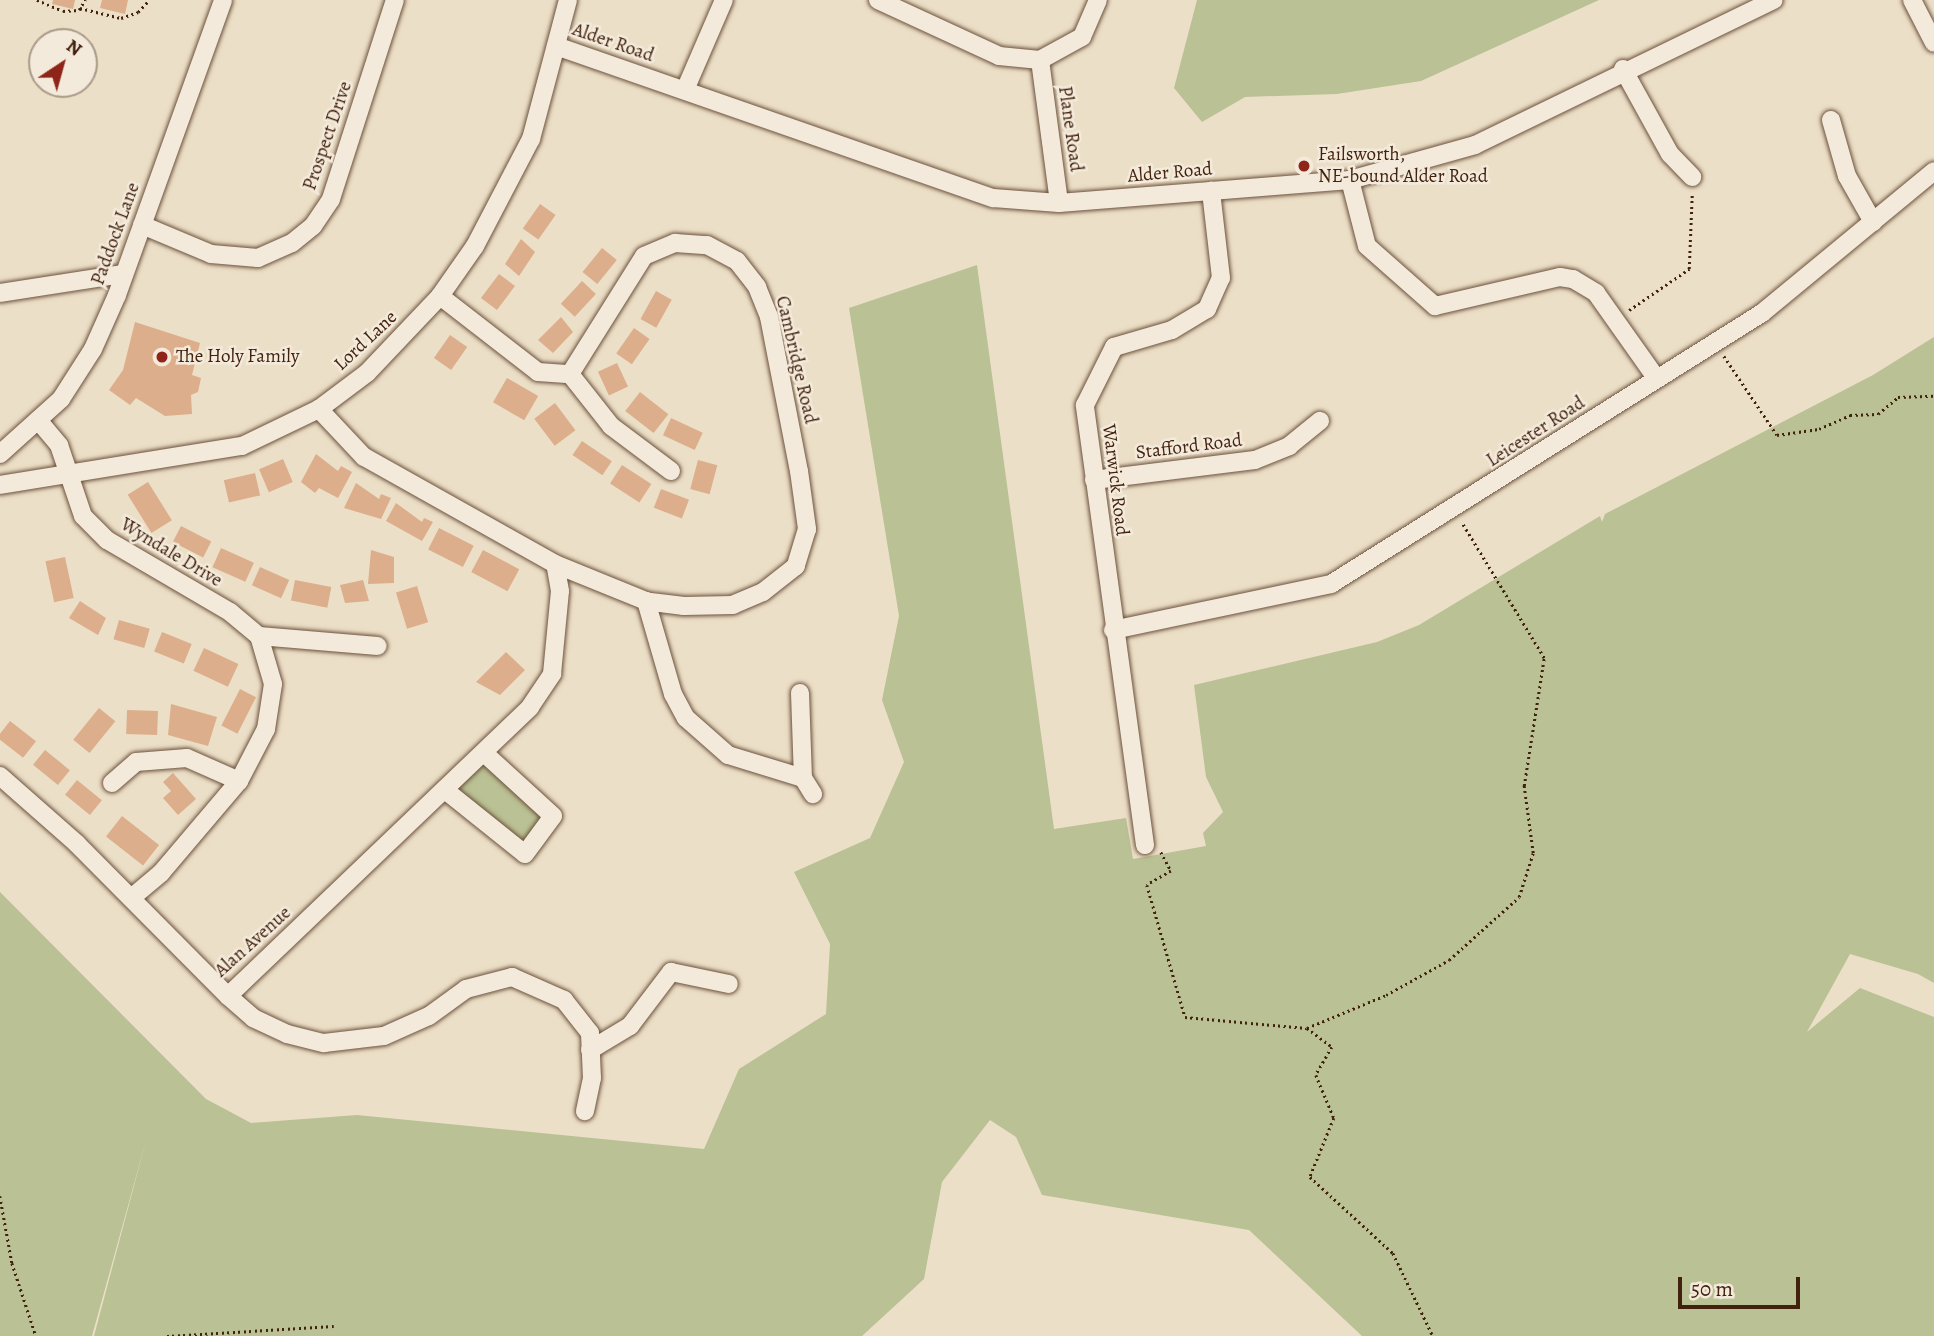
<!DOCTYPE html>
<html>
<head>
<meta charset="utf-8">
<style>
  body { margin:0 }
  #map { position:relative; width:1934px; height:1336px; overflow:hidden; background:#ecdfc7; font-family:Alegreya,serif }
  div>[style] { position:absolute }
  [style*='--x'] { left:calc(var(--x)*1px); top:calc(var(--y)*1px); width:calc(var(--w)*1px); rotate:calc(var(--a)*1deg) }
  .green>* { inset:0; background:#bac194 }
  .building>* { inset:0; background:#dcae8b; transform-origin:0 0 }
  .path>* { height:2.5px; margin-top:-1.25px; transform-origin:0; background:repeating-linear-gradient(90deg,#42220e 0 2px,transparent 0 5.5px) }
  .roads { filter:drop-shadow(0 0 2px #6c513c) drop-shadow(0 0 2px #6c513c) }
  .minor>* { height:18px; margin:-9px; padding:0 9px; transform-origin:9px; border-radius:9px; background:#f3eadb }
  .dots>* { width:19px; height:19px; translate:-50% -50%; box-sizing:border-box; border:4px solid #f3eadb; border-radius:50% }
  span { translate:-50% -50%; white-space:nowrap; text-align:center; line-height:1.15; -webkit-text-stroke:5px #f3eadb; paint-order:stroke }
  .street-label { font-size:19px; color:#42220e }
  .poi-label { font-size:19px; color:#42220e }
  .left { translate:0 -50%; text-align:left }
  .north { position:absolute; left:28px; top:28px; width:70px; height:70px; box-sizing:border-box; background:#f3eadb; border:2px solid #ac9a89; border-radius:50%; rotate:36deg; font-size:19px; font-weight:700; line-height:28px; text-align:center; color:#42220e }
  .north::after { content:''; display:block; margin:auto; width:24px; height:32px; background:#8f2418; clip-path:polygon(50% 0,100% 100%,50% 72%,0 100%) }
  .scale { position:absolute; left:1678px; top:1277px; width:122px; height:32px; box-sizing:border-box; border:4px solid #42220e; border-top:0; padding-left:9px; font-size:21px; line-height:24px; white-space:nowrap; color:#42220e; -webkit-text-stroke:5px #f3eadb; paint-order:stroke }
</style>
</head>
<body>
<div id="map">
  <div class="green">
    <i style="clip-path:polygon(1197px 0,1599px 0,1421px 81px,1337px 94px,1245px 97px,1202px 122px,1174px 88px)"></i>
    <i style="clip-path:polygon(977px 265px,1054px 829px,1126px 818px,1133px 859px,1206px 846px,1203px 833px,1223px 812px,1206px 777px,1194px 685px,1377px 642px,1419px 625px,1600px 516px,1602px 522px,1605px 514px,1873px 375px,1934px 337px,1934px 983px,1918px 974px,1850px 954px,1807px 1032px,1860px 988px,1934px 1017px,1934px 1336px,1362px 1336px,1249px 1230px,1042px 1195px,1016px 1137px,990px 1120px,942px 1182px,924px 1279px,862px 1336px,94px 1336px,147px 1137px,92px 1336px,0 1336px,0 892px,206px 1099px,251px 1123px,357px 1115px,704px 1149px,739px 1069px,826px 1014px,830px 944px,794px 872px,870px 838px,904px 762px,882px 700px,899px 616px,849px 308px)"></i>
    <i style="clip-path:polygon(483px 760px,544px 817px,528px 845px,450px 789px)"></i>
  </div>
  <div class="building">
    <i style="clip-path:polygon(53px 0,75px 0,73px 9px,52px 4px)"></i>
    <i style="clip-path:polygon(102px 0,128px 0,125px 14px,100px 8px)"></i>
    <i style="left:540px;top:204px;width:19px;height:30px;rotate:35deg"></i>
    <i style="clip-path:polygon(521px 239px,535px 252px,519px 276px,505px 264px)"></i>
    <i style="left:602px;top:248px;width:19px;height:31px;rotate:39deg"></i>
    <i style="left:499px;top:274px;width:20px;height:30px;rotate:37deg"></i>
    <i style="left:582px;top:281px;width:19px;height:31px;rotate:43deg"></i>
    <i style="left:656px;top:291px;width:18px;height:32px;rotate:29deg"></i>
    <i style="clip-path:polygon(561px 317px,573px 332px,553px 353px,538px 340px)"></i>
    <i style="clip-path:polygon(135px 322px,200px 343px,192px 375px,201px 378px,198px 392px,191px 395px,192px 414px,165px 416px,136px 398px,130px 405px,109px 390px,123px 370px)"></i>
    <i style="left:634px;top:328px;width:19px;height:31px;rotate:35deg"></i>
    <i style="left:450px;top:335px;width:21px;height:28px;rotate:35deg"></i>
    <i style="left:617px;top:363px;width:26px;height:21px;rotate:65deg"></i>
    <i style="left:507px;top:378px;width:36px;height:28px;rotate:30deg"></i>
    <i style="left:640px;top:392px;width:36px;height:24px;rotate:38deg"></i>
    <i style="left:555px;top:403px;width:34px;height:26px;rotate:53deg"></i>
    <i style="left:671px;top:418px;width:35px;height:19px;rotate:25deg"></i>
    <i style="left:582px;top:441px;width:36px;height:17px;rotate:34deg"></i>
    <i style="clip-path:polygon(316px 454px,338px 471px,341px 466px,352px 472px,338px 498px,319px 488px,315px 493px,301px 482px)"></i>
    <i style="left:283px;top:459px;width:25px;height:26px;rotate:67deg"></i>
    <i style="left:698px;top:460px;width:20px;height:30px;rotate:15deg"></i>
    <i style="left:622px;top:465px;width:35px;height:22px;rotate:33deg"></i>
    <i style="left:255px;top:473px;width:23px;height:32px;rotate:77deg"></i>
    <i style="left:148px;top:482px;width:45px;height:24px;rotate:58deg"></i>
    <i style="clip-path:polygon(356px 483px,379px 499px,381px 494px,391px 498px,381px 519px,344px 508px)"></i>
    <i style="left:661px;top:489px;width:30px;height:20px;rotate:21deg"></i>
    <i style="clip-path:polygon(396px 503px,422px 522px,424px 518px,433px 522px,422px 541px,386px 521px)"></i>
    <i style="left:181px;top:526px;width:34px;height:18px;rotate:27deg"></i>
    <i style="left:439px;top:528px;width:39px;height:24px;rotate:27deg"></i>
    <i style="left:221px;top:548px;width:36px;height:21px;rotate:24deg"></i>
    <i style="clip-path:polygon(371px 550px,394px 557px,394px 583px,368px 584px)"></i>
    <i style="left:483px;top:550px;width:41px;height:25px;rotate:28deg"></i>
    <i style="left:65px;top:557px;width:42px;height:20px;rotate:78deg"></i>
    <i style="left:260px;top:567px;width:32px;height:20px;rotate:24deg"></i>
    <i style="left:295px;top:580px;width:37px;height:21px;rotate:11deg"></i>
    <i style="clip-path:polygon(363px 580px,369px 601px,345px 603px,340px 585px)"></i>
    <i style="left:417px;top:586px;width:38px;height:22px;rotate:73deg"></i>
    <i style="clip-path:polygon(80px 601px,106px 618px,98px 635px,69px 618px)"></i>
    <i style="left:119px;top:620px;width:32px;height:20px;rotate:16deg"></i>
    <i style="left:162px;top:632px;width:32px;height:21px;rotate:22deg"></i>
    <i style="left:204px;top:648px;width:38px;height:25px;rotate:25deg"></i>
    <i style="clip-path:polygon(506px 652px,525px 670px,500px 695px,476px 682px)"></i>
    <i style="left:240px;top:689px;width:18px;height:41px;rotate:27deg"></i>
    <i style="clip-path:polygon(171px 704px,217px 717px,208px 746px,168px 735px)"></i>
    <i style="left:99px;top:708px;width:21px;height:41px;rotate:39deg"></i>
    <i style="left:127px;top:710px;width:31px;height:24px;rotate:2deg"></i>
    <i style="left:10px;top:721px;width:33px;height:21px;rotate:38deg"></i>
    <i style="left:45px;top:750px;width:32px;height:19px;rotate:39deg"></i>
    <i style="clip-path:polygon(173px 773px,196px 799px,178px 815px,163px 798px,171px 791px,163px 782px)"></i>
    <i style="left:77px;top:780px;width:32px;height:19px;rotate:39deg"></i>
    <i style="left:122px;top:816px;width:47px;height:26px;rotate:38deg"></i>
  </div>
  <div class="path">
    <i style="--x:37;--y:0;--w:28;--a:23"></i>
    <i style="--x:63;--y:11;--w:16;--a:-4"></i>
    <i style="--x:79;--y:10;--w:12;--a:-59"></i>
    <i style="--x:80;--y:8;--w:42;--a:13.7"></i>
    <i style="--x:121;--y:18;--w:18;--a:-19"></i>
    <i style="--x:138;--y:12;--w:16;--a:-47"></i>
    <i style="--x:1629;--y:310;--w:73;--a:-34.3"></i>
    <i style="--x:1689;--y:269;--w:75;--a:-87.7"></i>
    <i style="--x:1724;--y:356;--w:95;--a:56.1"></i>
    <i style="--x:1777;--y:435;--w:42;--a:-8.1"></i>
    <i style="--x:1819;--y:429;--w:34;--a:-24"></i>
    <i style="--x:1850;--y:415;--w:28;--a:-2"></i>
    <i style="--x:1878;--y:414;--w:26;--a:-40"></i>
    <i style="--x:1898;--y:397;--w:36;--a:-2"></i>
    <i style="--x:1161;--y:852;--w:21;--a:62"></i>
    <i style="--x:1171;--y:871;--w:28;--a:150"></i>
    <i style="--x:1147;--y:885;--w:137;--a:73.9"></i>
    <i style="--x:1185;--y:1017;--w:122;--a:5.2"></i>
    <i style="--x:1307;--y:1028;--w:86;--a:-22.7"></i>
    <i style="--x:1386;--y:995;--w:72;--a:-29.1"></i>
    <i style="--x:1449;--y:960;--w:94;--a:-42"></i>
    <i style="--x:1519;--y:897;--w:46;--a:-72.3"></i>
    <i style="--x:1533;--y:853;--w:68;--a:-97.7"></i>
    <i style="--x:1524;--y:786;--w:130;--a:-81.1"></i>
    <i style="--x:1544;--y:658;--w:158;--a:-121.3"></i>
    <i style="--x:1307;--y:1028;--w:31;--a:37"></i>
    <i style="--x:1332;--y:1047;--w:32;--a:120"></i>
    <i style="--x:1316;--y:1075;--w:47;--a:67.3"></i>
    <i style="--x:1334;--y:1118;--w:64;--a:112.1"></i>
    <i style="--x:1310;--y:1177;--w:113;--a:42.5"></i>
    <i style="--x:1393;--y:1253;--w:92;--a:64.3"></i>
    <i style="--x:0;--y:1196;--w:68;--a:79.8"></i>
    <i style="--x:12;--y:1263;--w:77;--a:71.8"></i>
    <i style="--x:167;--y:1336;--w:167;--a:-3.4"></i>
  </div>
  <div class="roads">
    <div class="minor">
      <i style="--x:878;--y:0;--w:133;--a:24.8"></i>
      <i style="--x:999;--y:56;--w:41;--a:5.6"></i>
      <i style="--x:1040;--y:60;--w:48;--a:-28.7"></i>
      <i style="--x:1082;--y:37;--w:40;--a:-66.6"></i>
      <i style="--x:1912;--y:0;--w:48;--a:62.9"></i>
      <i style="--x:556;--y:46;--w:463;--a:19.2"></i>
      <i style="--x:993;--y:198;--w:66;--a:4.3"></i>
      <i style="--x:1059;--y:203;--w:292;--a:-4.5"></i>
      <i style="--x:1350;--y:180;--w:130;--a:-15.6"></i>
      <i style="--x:1475;--y:145;--w:332;--a:-25.9"></i>
      <i style="--x:1040;--y:60;--w:144;--a:82.4"></i>
      <i style="--x:1623;--y:69;--w:97;--a:61.1"></i>
      <i style="--x:1670;--y:154;--w:32;--a:46"></i>
      <i style="--x:685;--y:90;--w:98;--a:-66.6"></i>
      <i style="--x:1831;--y:120;--w:58;--a:74.1"></i>
      <i style="--x:1847;--y:176;--w:53;--a:60.5"></i>
      <i style="--x:1350;--y:180;--w:68;--a:75.6"></i>
      <i style="--x:1367;--y:246;--w:91;--a:41.4"></i>
      <i style="--x:1435;--y:306;--w:128;--a:-13.1"></i>
      <i style="--x:1560;--y:277;--w:13;--a:9"></i>
      <i style="--x:1573;--y:279;--w:27;--a:31"></i>
      <i style="--x:1596;--y:293;--w:105;--a:54.7"></i>
      <i style="--x:142;--y:225;--w:75;--a:22.8"></i>
      <i style="--x:211;--y:254;--w:47;--a:4.9"></i>
      <i style="--x:258;--y:258;--w:37;--a:-24"></i>
      <i style="--x:292;--y:243;--w:27;--a:-39"></i>
      <i style="--x:313;--y:226;--w:32;--a:-56"></i>
      <i style="--x:331;--y:199;--w:209;--a:-72.2"></i>
      <i style="--x:0;--y:293;--w:124;--a:-8.8"></i>
      <i style="--x:440;--y:296;--w:124;--a:37.8"></i>
      <i style="--x:538;--y:372;--w:32;--a:4"></i>
      <i style="--x:570;--y:374;--w:139;--a:-57.9"></i>
      <i style="--x:644;--y:256;--w:34;--a:-23"></i>
      <i style="--x:675;--y:243;--w:32;--a:4"></i>
      <i style="--x:707;--y:245;--w:34;--a:28"></i>
      <i style="--x:737;--y:261;--w:33;--a:52"></i>
      <i style="--x:757;--y:287;--w:32;--a:68"></i>
      <i style="--x:769;--y:317;--w:157;--a:79"></i>
      <i style="--x:799;--y:471;--w:59;--a:82.1"></i>
      <i style="--x:807;--y:529;--w:39;--a:107"></i>
      <i style="--x:796;--y:566;--w:42;--a:141.8"></i>
      <i style="--x:763;--y:592;--w:33;--a:157"></i>
      <i style="--x:733;--y:605;--w:49;--a:178.8"></i>
      <i style="--x:684;--y:606;--w:38;--a:-173"></i>
      <i style="--x:646;--y:601;--w:98;--a:-157.9"></i>
      <i style="--x:570;--y:374;--w:66;--a:51.7"></i>
      <i style="--x:611;--y:426;--w:75;--a:36.9"></i>
      <i style="--x:38;--y:420;--w:33;--a:50"></i>
      <i style="--x:59;--y:445;--w:75;--a:71.3"></i>
      <i style="--x:83;--y:516;--w:34;--a:45"></i>
      <i style="--x:107;--y:540;--w:143;--a:30.3"></i>
      <i style="--x:230;--y:612;--w:38;--a:40"></i>
      <i style="--x:259;--y:636;--w:50;--a:73.7"></i>
      <i style="--x:273;--y:684;--w:46;--a:98.8"></i>
      <i style="--x:266;--y:729;--w:59;--a:117.4"></i>
      <i style="--x:239;--y:781;--w:121;--a:130.3"></i>
      <i style="--x:161;--y:873;--w:39;--a:140"></i>
      <i style="--x:0;--y:454;--w:82;--a:-42"></i>
      <i style="--x:61;--y:399;--w:59;--a:-57.4"></i>
      <i style="--x:93;--y:349;--w:59;--a:-66"></i>
      <i style="--x:117;--y:295;--w:313;--a:-70.2"></i>
      <i style="--x:1094;--y:480;--w:162;--a:-7.1"></i>
      <i style="--x:1255;--y:460;--w:37;--a:-22"></i>
      <i style="--x:1289;--y:446;--w:40;--a:-39"></i>
      <i style="--x:0;--y:485;--w:245;--a:-9.2"></i>
      <i style="--x:242;--y:446;--w:85;--a:-25.7"></i>
      <i style="--x:319;--y:409;--w:60;--a:-36.9"></i>
      <i style="--x:367;--y:373;--w:106;--a:-46.5"></i>
      <i style="--x:440;--y:296;--w:61;--a:-55"></i>
      <i style="--x:475;--y:246;--w:121;--a:-62.4"></i>
      <i style="--x:531;--y:139;--w:144;--a:-75.1"></i>
      <i style="--x:646;--y:601;--w:97;--a:73.8"></i>
      <i style="--x:673;--y:694;--w:27;--a:62"></i>
      <i style="--x:686;--y:718;--w:56;--a:41.4"></i>
      <i style="--x:728;--y:755;--w:78;--a:17"></i>
      <i style="--x:1113;--y:630;--w:223;--a:-11.9"></i>
      <i style="--x:1331;--y:584;--w:509;--a:-32.16"></i>
      <i style="--x:1762;--y:313;--w:223;--a:-39.5"></i>
      <i style="--x:259;--y:636;--w:119;--a:4.8"></i>
      <i style="--x:800;--y:693;--w:85;--a:88"></i>
      <i style="--x:803;--y:778;--w:19;--a:58"></i>
      <i style="--x:0;--y:776;--w:103;--a:41.4"></i>
      <i style="--x:77;--y:844;--w:214;--a:45.2"></i>
      <i style="--x:228;--y:996;--w:418;--a:-43.7"></i>
      <i style="--x:530;--y:707;--w:40;--a:-56"></i>
      <i style="--x:552;--y:674;--w:83;--a:-84.5"></i>
      <i style="--x:560;--y:591;--w:27;--a:-100"></i>
      <i style="--x:555;--y:564;--w:219;--a:-150.7"></i>
      <i style="--x:364;--y:457;--w:66;--a:-133.2"></i>
      <i style="--x:112;--y:783;--w:32;--a:-41"></i>
      <i style="--x:136;--y:762;--w:51;--a:-4.5"></i>
      <i style="--x:187;--y:758;--w:57;--a:23.9"></i>
      <i style="--x:445;--y:790;--w:102;--a:38.7"></i>
      <i style="--x:525;--y:854;--w:47;--a:-53.6"></i>
      <i style="--x:553;--y:816;--w:92;--a:-137.6"></i>
      <i style="--x:1145;--y:845;--w:444;--a:-97.8"></i>
      <i style="--x:1085;--y:405;--w:65;--a:-63.4"></i>
      <i style="--x:1114;--y:347;--w:60;--a:-16.3"></i>
      <i style="--x:1172;--y:330;--w:41;--a:-31"></i>
      <i style="--x:1207;--y:309;--w:34;--a:-66"></i>
      <i style="--x:1221;--y:278;--w:88;--a:-96.6"></i>
      <i style="--x:228;--y:996;--w:33;--a:41"></i>
      <i style="--x:253;--y:1018;--w:38;--a:25"></i>
      <i style="--x:287;--y:1034;--w:38;--a:14"></i>
      <i style="--x:324;--y:1043;--w:60;--a:-6.7"></i>
      <i style="--x:384;--y:1036;--w:49;--a:-24"></i>
      <i style="--x:429;--y:1016;--w:46;--a:-36.1"></i>
      <i style="--x:466;--y:989;--w:48;--a:-14.6"></i>
      <i style="--x:512;--y:977;--w:57;--a:23.9"></i>
      <i style="--x:564;--y:1000;--w:42;--a:51.8"></i>
      <i style="--x:590;--y:1033;--w:45;--a:87.5"></i>
      <i style="--x:592;--y:1078;--w:34;--a:102"></i>
      <i style="--x:590;--y:1050;--w:47;--a:-31"></i>
      <i style="--x:630;--y:1026;--w:68;--a:-52.8"></i>
      <i style="--x:671;--y:972;--w:59;--a:11.7"></i>
    </div>
  </div>
  <div class="dots">
    <i style="left:1304px;top:166px;background:#8f2418"></i>
    <i style="left:162px;top:357px;background:#8f2418"></i>
  </div>
  <div class="street-label">
    <span style="left:613px;top:43px;rotate:19deg">Alder Road</span>
    <span style="left:1070px;top:129px;rotate:82deg">Plane Road</span>
    <span style="left:328px;top:136px;rotate:-71deg">Prospect Drive</span>
    <span style="left:1170px;top:173px;rotate:-5deg">Alder Road</span>
    <span style="left:116px;top:234px;rotate:-70deg">Paddock Lane</span>
    <span style="left:366px;top:341px;rotate:-43deg">Lord Lane</span>
    <span style="left:796px;top:360px;rotate:77deg">Cambridge Road</span>
    <span style="left:1536px;top:432px;rotate:-33deg">Leicester Road</span>
    <span style="left:1189px;top:447px;rotate:-7deg">Stafford Road</span>
    <span style="left:1115px;top:480px;rotate:83deg">Warwick Road</span>
    <span style="left:171px;top:553px;rotate:31deg">Wyndale Drive</span>
    <span style="left:253px;top:942px;rotate:-42deg">Alan Avenue</span>
  </div>
  <div class="poi-label">
    <span class="left" style="left:1318px;top:166px">Failsworth,<br>NE-bound Alder Road</span>
    <span class="left" style="left:176px;top:357px">The Holy Family</span>
  </div>
  <div class="north">N</div>
  <div class="scale">50 m</div>
</div>
</body>
</html>
